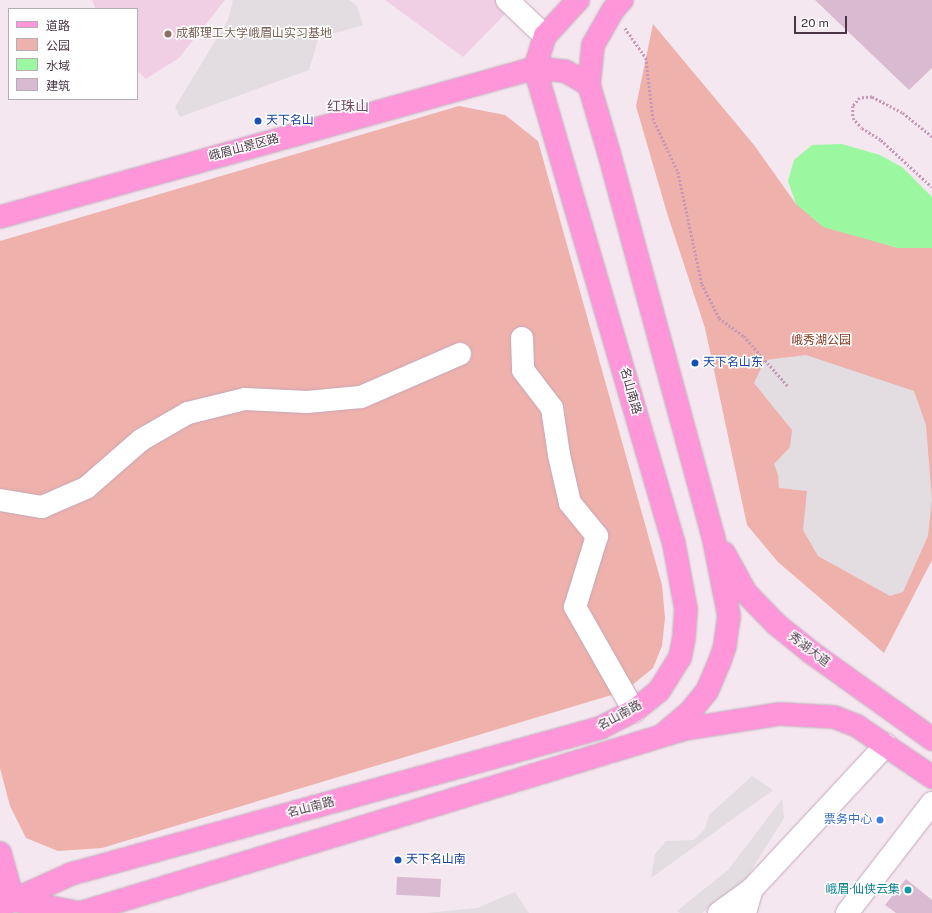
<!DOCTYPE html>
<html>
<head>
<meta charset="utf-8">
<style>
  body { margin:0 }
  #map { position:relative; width:932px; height:913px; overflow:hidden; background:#f5e7f0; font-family:"Public Sans","Noto Sans SC",sans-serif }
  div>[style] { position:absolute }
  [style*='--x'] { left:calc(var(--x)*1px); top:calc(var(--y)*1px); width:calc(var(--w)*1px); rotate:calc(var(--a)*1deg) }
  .education>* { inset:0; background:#f0cfe4 }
  .green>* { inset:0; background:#eeb1ab }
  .parking>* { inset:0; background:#e3dce1 }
  .water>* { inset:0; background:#9cf8a0 }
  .building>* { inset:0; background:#d8bbd1; transform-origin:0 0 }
  .path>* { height:2.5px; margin-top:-1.25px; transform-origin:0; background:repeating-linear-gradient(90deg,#c598b8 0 2px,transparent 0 4px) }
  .roads { filter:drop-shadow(0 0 1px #c2a8ba) drop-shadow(0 0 1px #c2a8ba) }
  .minor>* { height:22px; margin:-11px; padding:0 11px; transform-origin:11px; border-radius:11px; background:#fff }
  .major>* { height:22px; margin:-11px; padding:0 11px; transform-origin:11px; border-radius:11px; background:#ff96da }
  .dots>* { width:11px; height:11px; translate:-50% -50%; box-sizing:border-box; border:2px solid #fff; border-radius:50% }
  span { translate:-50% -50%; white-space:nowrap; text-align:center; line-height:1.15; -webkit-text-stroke:3px #fff; paint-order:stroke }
  .education-label { font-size:12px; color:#785e54 }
  .left { translate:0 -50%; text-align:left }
  .transit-label { font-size:12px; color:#164399 }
  .street-label { font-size:12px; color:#493544 }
  .park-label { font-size:12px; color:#823a21 }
  .shop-label { font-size:12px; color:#366cbe }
  .right { translate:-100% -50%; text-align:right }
  .culture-label { font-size:12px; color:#0d838f }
  .quarter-label { font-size:14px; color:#6d4b65 }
  .legend { position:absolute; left:8px; top:8px; width:130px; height:92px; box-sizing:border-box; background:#fff; border:1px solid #b6aeb4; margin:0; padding:5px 7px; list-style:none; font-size:12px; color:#493544 }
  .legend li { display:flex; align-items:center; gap:8px; height:20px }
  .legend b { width:20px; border:1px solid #b6aeb4 }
  .scale { position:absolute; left:794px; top:16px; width:53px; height:18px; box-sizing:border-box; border:2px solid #493544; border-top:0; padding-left:5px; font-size:12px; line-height:14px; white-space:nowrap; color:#493544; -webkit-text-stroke:3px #fff; paint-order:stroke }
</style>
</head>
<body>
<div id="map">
  <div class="education">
    <i style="clip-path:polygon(92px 0,225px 0,179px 58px,146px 79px,137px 71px,137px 9px,96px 9px)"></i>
    <i style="clip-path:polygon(385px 0,519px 0,463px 57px)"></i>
  </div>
  <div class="green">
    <i style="clip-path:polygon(653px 24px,754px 145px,796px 204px,862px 237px,898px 248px,932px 248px,932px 560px,884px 653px,778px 562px,747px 525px,705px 328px,667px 213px,636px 106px)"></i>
    <i style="clip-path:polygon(459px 106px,505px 115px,538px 141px,662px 585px,665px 618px,662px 646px,653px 668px,625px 691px,102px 848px,58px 851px,26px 838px,10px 806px,0 768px,0 241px)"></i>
  </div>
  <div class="parking">
    <i style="clip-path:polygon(233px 0,349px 0,357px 6px,363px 25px,332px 34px,321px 30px,309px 70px,180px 117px,175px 107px,228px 20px)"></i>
    <i style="clip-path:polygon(806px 355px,914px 391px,926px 425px,932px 500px,928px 536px,903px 592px,890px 596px,818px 556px,803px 530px,807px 491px,779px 488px,778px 475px,774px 464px,790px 447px,792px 430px,754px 383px,765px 360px)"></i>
    <i style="clip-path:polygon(752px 776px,773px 790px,651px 878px,655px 854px,666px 841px,694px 840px,705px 829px,709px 815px)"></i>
    <i style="clip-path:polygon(782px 799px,784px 818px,744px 882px,702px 913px,680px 913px,677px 911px,728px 870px)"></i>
    <i style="clip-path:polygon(515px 892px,529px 913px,426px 913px,477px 908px)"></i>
  </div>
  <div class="water">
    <i style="clip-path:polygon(842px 144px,880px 155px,902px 167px,932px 197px,932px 248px,898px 248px,823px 227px,796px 204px,788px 181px,794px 160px,812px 145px)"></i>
  </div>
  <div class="building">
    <i style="clip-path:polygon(815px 0,932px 0,932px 68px,909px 90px)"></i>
    <i style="left:441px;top:879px;width:18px;height:44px;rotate:93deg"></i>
    <i style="clip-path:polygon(906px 879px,932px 900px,932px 913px,896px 913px,885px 905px)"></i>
  </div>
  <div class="path">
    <i style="--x:625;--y:28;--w:37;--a:55"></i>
    <i style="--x:646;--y:58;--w:60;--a:83.3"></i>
    <i style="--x:653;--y:118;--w:60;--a:65.2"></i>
    <i style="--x:678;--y:172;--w:115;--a:77.9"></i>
    <i style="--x:702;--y:284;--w:38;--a:63"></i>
    <i style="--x:719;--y:318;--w:31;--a:36"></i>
    <i style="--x:744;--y:336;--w:67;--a:48.7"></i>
    <i style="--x:932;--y:137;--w:38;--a:-141"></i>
    <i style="--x:902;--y:113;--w:34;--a:-152"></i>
    <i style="--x:872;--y:97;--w:12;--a:175"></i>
    <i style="--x:860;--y:98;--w:11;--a:131"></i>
    <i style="--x:853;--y:106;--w:12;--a:90"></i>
    <i style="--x:853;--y:118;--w:13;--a:48"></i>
    <i style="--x:862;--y:128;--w:22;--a:32"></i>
    <i style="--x:881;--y:140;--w:69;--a:42.7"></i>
  </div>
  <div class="roads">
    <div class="minor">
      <i style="--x:507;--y:0;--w:52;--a:43.5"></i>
      <i style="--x:522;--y:338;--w:32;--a:88"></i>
      <i style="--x:523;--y:370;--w:48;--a:52.7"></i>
      <i style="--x:552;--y:408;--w:48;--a:81.5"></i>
      <i style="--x:559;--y:455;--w:49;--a:77.1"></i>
      <i style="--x:570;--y:503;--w:43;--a:50.7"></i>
      <i style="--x:597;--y:536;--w:74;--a:107.2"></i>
      <i style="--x:575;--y:607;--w:120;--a:60.4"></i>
      <i style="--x:0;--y:500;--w:43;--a:9.5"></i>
      <i style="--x:42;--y:507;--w:48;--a:-23.4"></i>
      <i style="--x:86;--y:488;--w:73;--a:-41.1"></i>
      <i style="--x:141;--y:440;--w:54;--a:-29.9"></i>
      <i style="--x:188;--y:413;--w:59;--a:-13.8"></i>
      <i style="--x:245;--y:399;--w:62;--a:2.8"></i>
      <i style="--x:307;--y:402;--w:54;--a:-5.3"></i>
      <i style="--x:361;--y:397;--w:108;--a:-23.5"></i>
      <i style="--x:719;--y:913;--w:41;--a:-36"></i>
      <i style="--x:745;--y:913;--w:25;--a:-74"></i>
      <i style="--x:752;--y:889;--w:197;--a:-47.1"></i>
      <i style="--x:847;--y:913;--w:139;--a:-52.3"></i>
    </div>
    <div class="major">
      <i style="--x:622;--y:0;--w:13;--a:132"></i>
      <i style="--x:613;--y:10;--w:40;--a:119.7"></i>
      <i style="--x:593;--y:45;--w:40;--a:95.7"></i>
      <i style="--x:589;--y:85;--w:71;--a:73.6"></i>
      <i style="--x:609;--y:153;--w:396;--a:74.8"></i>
      <i style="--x:713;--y:535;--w:83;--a:78.8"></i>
      <i style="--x:729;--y:616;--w:30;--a:98"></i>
      <i style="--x:725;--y:646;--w:18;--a:109"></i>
      <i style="--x:719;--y:663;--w:30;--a:113"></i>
      <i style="--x:707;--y:691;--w:27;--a:129"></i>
      <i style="--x:690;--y:712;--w:31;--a:140"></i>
      <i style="--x:0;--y:217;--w:555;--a:-15.56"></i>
      <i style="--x:535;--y:68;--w:30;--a:6"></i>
      <i style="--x:565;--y:71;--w:28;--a:30"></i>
      <i style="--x:724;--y:553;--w:46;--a:61.2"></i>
      <i style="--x:746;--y:593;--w:43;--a:45.9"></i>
      <i style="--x:776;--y:624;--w:46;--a:38.9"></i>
      <i style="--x:812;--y:653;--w:148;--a:35.6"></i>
      <i style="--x:0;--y:853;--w:49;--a:74.5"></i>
      <i style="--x:13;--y:900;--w:67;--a:11.1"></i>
      <i style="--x:0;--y:906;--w:78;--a:-24.3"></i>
      <i style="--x:71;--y:874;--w:549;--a:-15.43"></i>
      <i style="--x:600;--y:728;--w:38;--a:-27"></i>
      <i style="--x:634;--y:711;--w:32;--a:-39"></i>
      <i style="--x:659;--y:691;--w:39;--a:-58"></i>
      <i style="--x:680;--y:658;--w:21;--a:-79"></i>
      <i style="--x:684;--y:637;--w:28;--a:-86"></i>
      <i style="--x:686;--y:609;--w:66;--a:-100.5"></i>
      <i style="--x:674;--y:544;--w:496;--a:-106.3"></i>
      <i style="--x:535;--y:68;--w:34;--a:-73"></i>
      <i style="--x:545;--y:36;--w:49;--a:-47.5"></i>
      <i style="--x:80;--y:913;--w:632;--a:-16.92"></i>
      <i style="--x:685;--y:729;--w:96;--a:-9"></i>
      <i style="--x:780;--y:714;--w:54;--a:3.2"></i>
      <i style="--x:834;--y:717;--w:25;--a:21"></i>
      <i style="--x:857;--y:726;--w:91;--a:34.2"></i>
    </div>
  </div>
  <div class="dots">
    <i style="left:168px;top:34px;background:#8d6e63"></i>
    <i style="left:258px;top:121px;background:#1a4fb4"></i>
    <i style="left:695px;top:363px;background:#1a4fb4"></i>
    <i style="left:880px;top:820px;background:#3f7fe0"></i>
    <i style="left:398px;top:860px;background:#1a4fb4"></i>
    <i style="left:908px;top:890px;background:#0f9aa8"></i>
  </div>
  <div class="education-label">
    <span class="left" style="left:176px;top:34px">成都理工大学峨眉山实习基地</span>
  </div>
  <div class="transit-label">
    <span class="left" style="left:266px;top:121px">天下名山</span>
    <span class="left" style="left:703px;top:363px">天下名山东</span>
    <span class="left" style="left:406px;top:860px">天下名山南</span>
  </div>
  <div class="street-label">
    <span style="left:244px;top:148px;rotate:-15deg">峨眉山景区路</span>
    <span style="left:630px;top:391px;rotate:74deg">名山南路</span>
    <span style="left:809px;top:650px;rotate:37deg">秀湖大道</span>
    <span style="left:620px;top:716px;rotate:-29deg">名山南路</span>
    <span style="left:311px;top:808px;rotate:-15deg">名山南路</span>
  </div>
  <div class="park-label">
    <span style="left:821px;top:341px">峨秀湖公园</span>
  </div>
  <div class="shop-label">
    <span class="right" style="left:872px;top:820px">票务中心</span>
  </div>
  <div class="culture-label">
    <span class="right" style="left:900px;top:890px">峨眉·仙侠云集</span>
  </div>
  <div class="quarter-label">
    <span style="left:348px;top:106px">红珠山</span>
  </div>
  <ul class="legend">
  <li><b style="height:5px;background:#ff96da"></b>道路</li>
  <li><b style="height:11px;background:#eeb1ab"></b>公园</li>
  <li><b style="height:11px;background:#9cf8a0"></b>水域</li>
  <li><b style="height:11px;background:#d8bbd1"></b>建筑</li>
  </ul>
  <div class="scale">20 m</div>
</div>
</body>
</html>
